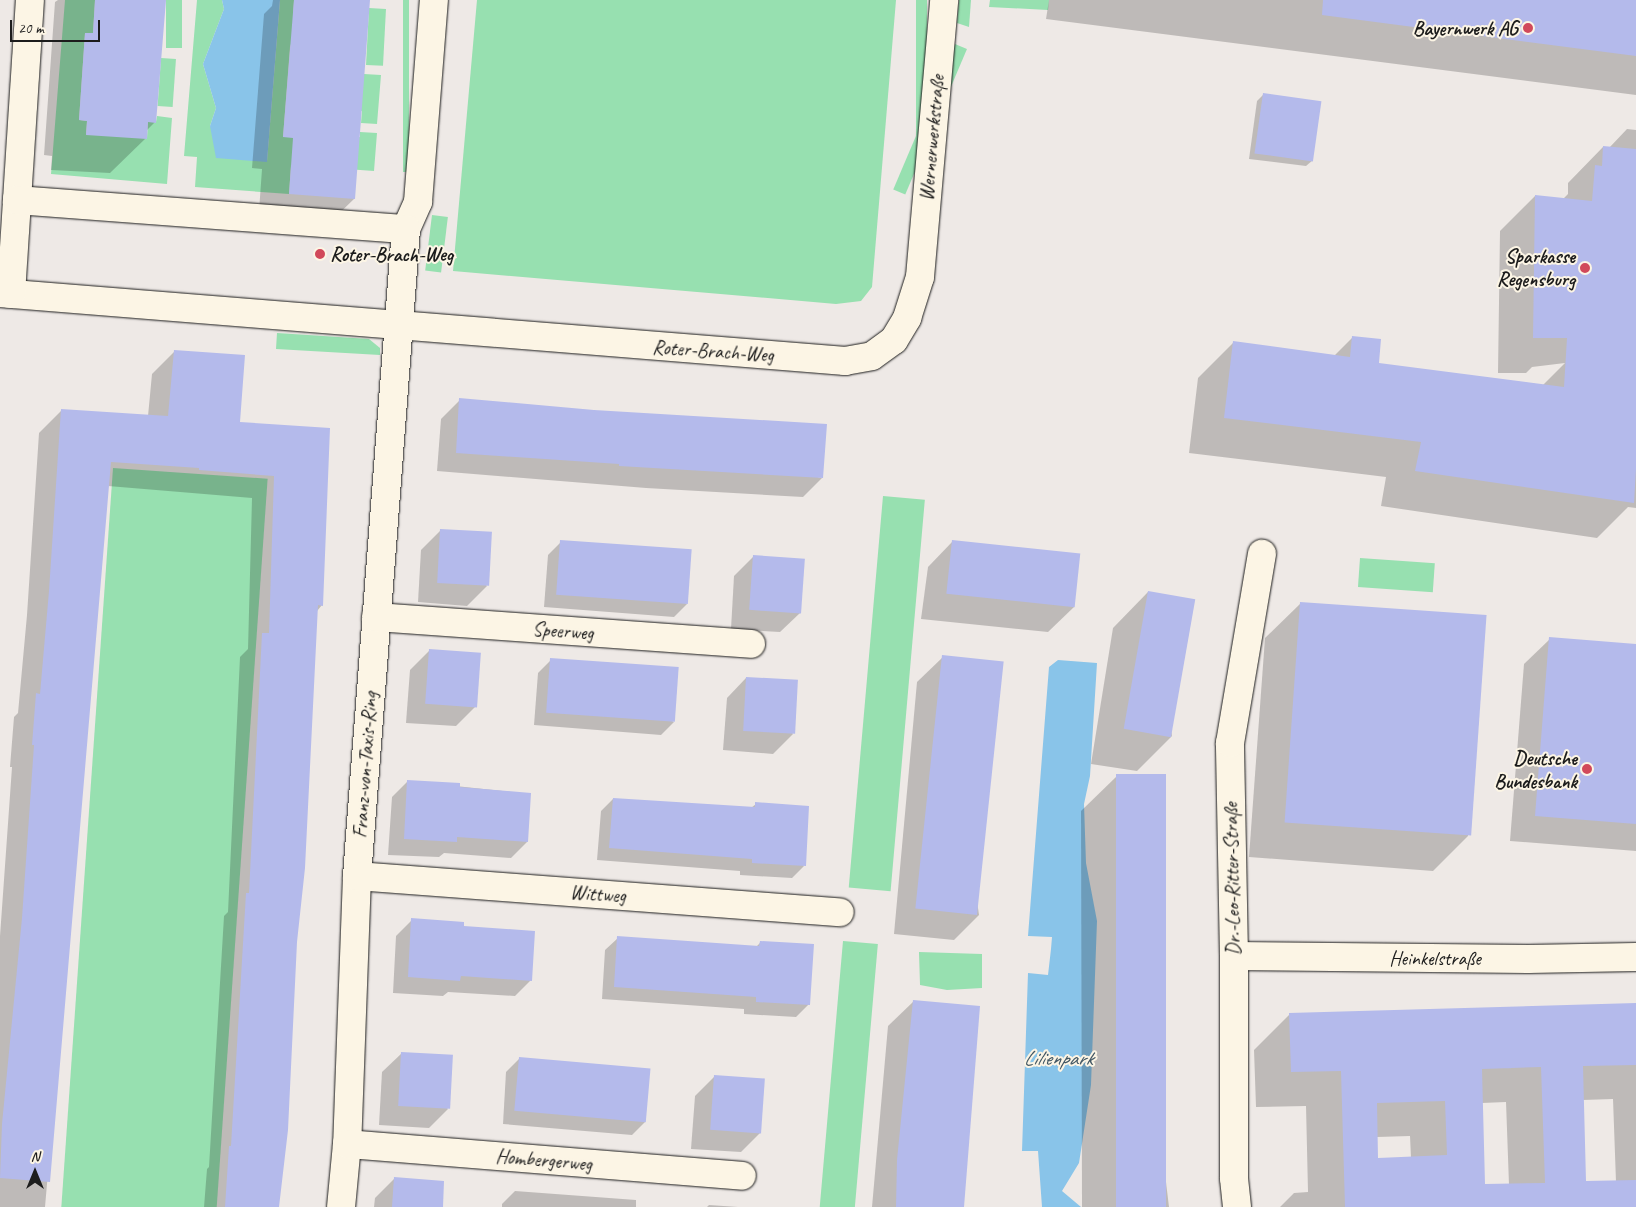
<!DOCTYPE html>
<html>
<head>
<meta charset="utf-8">
<style>
  body { margin:0 }
  #map { position:relative; width:1636px; height:1207px; overflow:hidden; background:#eee9e6; font-family:Caveat,sans-serif }
  div>[style] { position:absolute }
  [style*='--x'] { left:calc(var(--x)*1px); top:calc(var(--y)*1px); width:calc(var(--w)*1px); rotate:calc(var(--a)*1deg) }
  .green>* { inset:0; background:#97e0b0; transform-origin:0 0 }
  .water>* { inset:0; background:#89c4e9 }
  .shadow>* { inset:0; background:#0003 }
  .building>* { inset:0; background:#b4baeb; transform-origin:0 0 }
  .roads { filter:drop-shadow(0 0 1px #1c1c1c) drop-shadow(0 0 1px #1c1c1c) }
  .minor>* { height:28px; margin:-14px; padding:0 14px; transform-origin:14px; border-radius:14px; background:#fcf5e5 }
  .dots>* { width:14px; height:14px; translate:-50% -50%; box-sizing:border-box; border:2px solid #fcf5e5; border-radius:50% }
  span { translate:-50% -50%; white-space:nowrap; text-align:center; line-height:1.15; -webkit-text-stroke:4px #fcf5e5; paint-order:stroke }
  .poi-label { font-size:20px; color:#1c1c1c; font-weight:700 }
  .right { translate:-100% -50%; text-align:right }
  .left { translate:0 -50%; text-align:left }
  .street-label { font-size:20px; color:#1c1c1c }
  .water-label { font-size:21px; color:#425764; font-style:italic }
  .north { position:absolute; left:10px; top:1147px; width:50px; height:50px; -webkit-text-stroke:4px #fcf5e5; paint-order:stroke; rotate:0deg; font-size:14px; font-weight:700; line-height:20px; text-align:center; color:#1c1c1c }
  .north::after { content:''; display:block; margin:auto; width:18px; height:22px; background:#1c1c1c; clip-path:polygon(50% 0,100% 100%,50% 72%,0 100%) }
  .scale { position:absolute; left:10px; top:20px; width:90px; height:22px; box-sizing:border-box; border:2px solid #1c1c1c; border-top:0; padding-left:6px; font-size:15px; line-height:18px; white-space:nowrap; color:#1c1c1c; -webkit-text-stroke:4px #fcf5e5; paint-order:stroke }
</style>
</head>
<body>
<div id="map">
  <div class="green">
    <i style="clip-path:polygon(65px 0,95px 0,93px 33px,85px 33px,79px 120px,87px 121px,86px 134px,147px 138px,148px 122px,156px 122px,157px 116px,172px 118px,167px 184px,51px 174px)"></i>
    <i style="left:166px;top:0;width:16px;height:48px"></i>
    <i style="clip-path:polygon(197px 0,222px 0,224px 9px,203px 64px,216px 108px,210px 126px,267px 161px,280px 0,294px 0,293px 14px,301px 14px,290px 47px,283px 137px,360px 137px,360px 132px,377px 133px,374px 171px,291px 165px,289px 194px,195px 187px,197px 157px,184px 156px)"></i>
    <i style="left:403px;top:0;width:6px;height:172px"></i>
    <i style="clip-path:polygon(477px 0,896px 0,872px 287px,861px 301px,836px 304px,453px 271px)"></i>
    <i style="left:916px;top:0;width:11px;height:154px"></i>
    <i style="clip-path:polygon(959px 0,971px 0,969px 27px,957px 23px)"></i>
    <i style="clip-path:polygon(990px 0,1049px 0,1048px 10px,989px 7px)"></i>
    <i style="left:369px;top:8px;width:17px;height:57px;rotate:3deg"></i>
    <i style="left:955px;top:44px;width:13px;height:158px;rotate:23deg"></i>
    <i style="left:161px;top:58px;width:15px;height:48px;rotate:4deg"></i>
    <i style="clip-path:polygon(364px 74px,381px 75px,377px 124px,361px 123px,362px 111px,355px 110px)"></i>
    <i style="left:432px;top:215px;width:16px;height:56px;rotate:7deg"></i>
    <i style="clip-path:polygon(277px 333px,369px 339px,380px 348px,380px 355px,276px 349px)"></i>
    <i style="left:113px;top:468px;width:155px;height:742px;rotate:4deg"></i>
    <i style="left:883px;top:496px;width:42px;height:393px;rotate:5deg"></i>
    <i style="left:1360px;top:558px;width:75px;height:29px;rotate:4deg"></i>
    <i style="left:843px;top:941px;width:35px;height:267px;rotate:5deg"></i>
    <i style="clip-path:polygon(919px 952px,982px 954px,982px 988px,947px 990px,920px 985px)"></i>
  </div>
  <div class="water">
    <i style="clip-path:polygon(222px 0,280px 0,267px 162px,216px 158px,210px 126px,216px 108px,203px 64px,224px 9px)"></i>
    <i style="clip-path:polygon(1058px 660px,1097px 663px,1090px 776px,1084px 804px,1086px 863px,1097px 921px,1091px 1085px,1079px 1163px,1062px 1191px,1081px 1207px,1042px 1207px,1038px 1151px,1022px 1151px,1028px 973px,1048px 975px,1051px 949px,1052px 937px,1028px 936px,1049px 667px)"></i>
  </div>
  <div class="shadow">
    <i style="clip-path:polygon(58px 0,164px 0,155px 122px,146px 131px,146px 138px,110px 173px,51px 170px,52px 156px,44px 155px,55px 2px)"></i>
    <i style="clip-path:polygon(273px 0,368px 0,354px 199px,322px 230px,258px 225px,262px 169px,252px 168px,264px 14px,272px 6px)"></i>
    <i style="clip-path:polygon(1049px 0,1636px 0,1636px 95px,1046px 19px)"></i>
    <i style="clip-path:polygon(1263px 95px,1313px 160px,1306px 166px,1249px 159px,1257px 101px)"></i>
    <i style="clip-path:polygon(1627px 129px,1636px 130px,1636px 508px,1628px 507px,1597px 538px,1381px 506px,1386px 477px,1189px 453px,1198px 378px,1233px 343px,1334px 356px,1353px 337px,1378px 364px,1543px 385px,1565px 363px,1532px 367px,1526px 373px,1498px 373px,1500px 231px,1535px 196px,1563px 199px,1568px 194px,1568px 183px,1603px 147px,1609px 148px)"></i>
    <i style="clip-path:polygon(175px 351px,239px 423px,329px 429px,322px 605px,317px 611px,277px 1207px,204px 1207px,207px 1169px,209px 1167px,224px 916px,228px 912px,240px 657px,248px 649px,252px 498px,108px 486px,45px 1207px,0 1207px,0 936px,12px 767px,10px 767px,14px 717px,18px 713px,27px 615px,39px 433px,62px 410px,148px 416px,152px 374px)"></i>
    <i style="clip-path:polygon(460px 400px,822px 478px,803px 497px,646px 488px,437px 471px,441px 419px)"></i>
    <i style="clip-path:polygon(441px 530px,487px 586px,467px 606px,418px 602px,421px 550px)"></i>
    <i style="clip-path:polygon(953px 541px,1074px 607px,1048px 632px,921px 619px,928px 567px)"></i>
    <i style="clip-path:polygon(561px 542px,687px 604px,674px 617px,544px 607px,548px 555px)"></i>
    <i style="clip-path:polygon(754px 556px,800px 613px,780px 632px,731px 629px,734px 576px)"></i>
    <i style="clip-path:polygon(1148px 592px,1172px 736px,1137px 771px,1091px 764px,1113px 628px)"></i>
    <i style="clip-path:polygon(1301px 603px,1485px 617px,1468px 836px,1433px 871px,1249px 857px,1265px 638px)"></i>
    <i style="clip-path:polygon(1550px 639px,1636px 645px,1636px 851px,1510px 841px,1524px 664px)"></i>
    <i style="clip-path:polygon(429px 651px,476px 706px,456px 726px,406px 723px,410px 670px)"></i>
    <i style="clip-path:polygon(943px 657px,979px 915px,954px 940px,894px 934px,917px 682px)"></i>
    <i style="clip-path:polygon(551px 660px,674px 722px,661px 735px,534px 725px,538px 673px)"></i>
    <i style="clip-path:polygon(746px 678px,793px 734px,773px 754px,723px 750px,727px 698px)"></i>
    <i style="clip-path:polygon(1117px 776px,1169px 1207px,1082px 1207px,1081px 811px)"></i>
    <i style="clip-path:polygon(408px 781px,530px 794px,527px 842px,511px 858px,444px 853px,439px 857px,388px 855px,392px 797px)"></i>
    <i style="clip-path:polygon(613px 799px,751px 808px,756px 804px,804px 866px,792px 878px,740px 875px,740px 871px,597px 860px,601px 811px)"></i>
    <i style="clip-path:polygon(412px 920px,462px 927px,531px 980px,515px 996px,448px 992px,443px 996px,393px 993px,396px 936px)"></i>
    <i style="clip-path:polygon(618px 938px,756px 947px,760px 943px,809px 1004px,796px 1017px,744px 1014px,744px 1009px,602px 999px,605px 950px)"></i>
    <i style="clip-path:polygon(914px 1001px,963px 1207px,872px 1207px,888px 1026px)"></i>
    <i style="clip-path:polygon(evenodd,1636px 1004px,1636px 1207px,1280px 1207px,1294px 1193px,1308px 1192px,1306px 1106px,1256px 1107px,1254px 1050px,1290px 1014px,1636px 1004px,1613px 1099px,1616px 1182px,1585px 1182px,1583px 1100px,1613px 1099px,1636px 1004px,1506px 1102px,1509px 1185px,1484px 1185px,1482px 1103px,1506px 1102px,1636px 1004px,1410px 1136px,1411px 1158px,1377px 1159px,1377px 1137px,1410px 1136px)"></i>
    <i style="clip-path:polygon(402px 1053px,448px 1109px,429px 1128px,379px 1125px,382px 1072px)"></i>
    <i style="clip-path:polygon(519px 1059px,645px 1122px,632px 1135px,503px 1124px,506px 1072px)"></i>
    <i style="clip-path:polygon(714px 1077px,761px 1132px,741px 1152px,691px 1149px,695px 1096px)"></i>
    <i style="clip-path:polygon(395px 1178px,441px 1207px,374px 1207px,375px 1198px)"></i>
    <i style="clip-path:polygon(515px 1191px,636px 1200px,636px 1207px,502px 1207px,502px 1204px)"></i>
    <i style="clip-path:polygon(709px 1205px,738px 1207px,707px 1207px)"></i>
  </div>
  <div class="building">
    <i style="clip-path:polygon(95px 0,166px 0,156px 123px,148px 122px,147px 139px,86px 135px,87px 121px,79px 120px,85px 33px,93px 33px)"></i>
    <i style="clip-path:polygon(294px 0,370px 0,355px 199px,289px 194px,293px 138px,283px 137px)"></i>
    <i style="clip-path:polygon(1323px 0,1636px 0,1636px 56px,1322px 15px)"></i>
    <i style="left:1263px;top:93px;width:59px;height:61px;rotate:8deg"></i>
    <i style="clip-path:polygon(1603px 146px,1636px 149px,1636px 469px,1634px 503px,1415px 471px,1421px 442px,1224px 418px,1233px 341px,1350px 357px,1352px 336px,1381px 339px,1379px 363px,1564px 387px,1567px 338px,1533px 338px,1535px 195px,1592px 201px,1595px 165px,1602px 166px)"></i>
    <i style="clip-path:polygon(174px 350px,245px 355px,240px 422px,330px 428px,323px 606px,318px 605px,305px 868px,297px 942px,288px 1130px,279px 1207px,225px 1207px,229px 1146px,231px 1146px,246px 893px,249px 893px,262px 633px,269px 633px,274px 476px,199px 470px,199px 468px,111px 462px,50px 1182px,0 1178px,2px 1124px,22px 918px,34px 745px,32px 745px,36px 693px,40px 694px,49px 591px,61px 409px,168px 416px)"></i>
    <i style="clip-path:polygon(459px 398px,594px 410px,827px 424px,823px 478px,619px 466px,619px 464px,456px 453px)"></i>
    <i style="left:440px;top:529px;width:52px;height:54px;rotate:3deg"></i>
    <i style="left:560px;top:540px;width:132px;height:55px;rotate:4deg"></i>
    <i style="left:952px;top:540px;width:129px;height:54px;rotate:6deg"></i>
    <i style="left:753px;top:555px;width:52px;height:55px;rotate:4deg"></i>
    <i style="left:1148px;top:591px;width:48px;height:140px;rotate:10deg"></i>
    <i style="left:1300px;top:602px;width:187px;height:221px;rotate:4deg"></i>
    <i style="clip-path:polygon(1549px 637px,1636px 644px,1636px 824px,1535px 816px)"></i>
    <i style="left:429px;top:649px;width:52px;height:55px;rotate:4deg"></i>
    <i style="left:942px;top:655px;width:62px;height:255px;rotate:6deg"></i>
    <i style="left:550px;top:658px;width:129px;height:55px;rotate:4deg"></i>
    <i style="left:746px;top:677px;width:52px;height:54px;rotate:3deg"></i>
    <i style="left:1116px;top:774px;width:50px;height:433px"></i>
    <i style="clip-path:polygon(407px 780px,460px 783px,460px 787px,531px 793px,528px 842px,457px 837px,457px 842px,404px 839px)"></i>
    <i style="clip-path:polygon(613px 798px,755px 807px,755px 802px,809px 806px,806px 866px,752px 863px,752px 859px,609px 848px)"></i>
    <i style="clip-path:polygon(411px 918px,464px 922px,464px 926px,535px 931px,532px 981px,461px 976px,460px 981px,408px 977px)"></i>
    <i style="clip-path:polygon(617px 936px,759px 946px,760px 941px,814px 944px,810px 1005px,756px 1002px,756px 997px,614px 987px)"></i>
    <i style="clip-path:polygon(913px 1000px,980px 1006px,964px 1207px,896px 1207px,897px 1160px)"></i>
    <i style="clip-path:polygon(evenodd,1636px 1003px,1636px 1065px,1583px 1066px,1586px 1181px,1636px 1180px,1636px 1207px,1345px 1207px,1341px 1071px,1291px 1072px,1289px 1013px,1636px 1003px,1541px 1067px,1545px 1183px,1485px 1184px,1482px 1069px,1541px 1067px,1636px 1003px,1445px 1101px,1447px 1155px,1378px 1158px,1377px 1103px,1445px 1101px)"></i>
    <i style="left:401px;top:1052px;width:52px;height:54px;rotate:3deg"></i>
    <i style="left:519px;top:1057px;width:132px;height:54px;rotate:5deg"></i>
    <i style="left:714px;top:1075px;width:51px;height:55px;rotate:4deg"></i>
    <i style="clip-path:polygon(394px 1177px,444px 1181px,443px 1207px,392px 1207px)"></i>
  </div>
  <div class="roads">
    <div class="minor">
      <i style="--x:17;--y:200;--w:200;--a:-86.3"></i>
      <i style="--x:406;--y:229;--w:30;--a:-66"></i>
      <i style="--x:418;--y:202;--w:203;--a:-85.5"></i>
      <i style="--x:0;--y:293;--w:848;--a:4.6"></i>
      <i style="--x:845;--y:361;--w:27;--a:-10"></i>
      <i style="--x:872;--y:356;--w:27;--a:-36"></i>
      <i style="--x:894;--y:340;--w:26;--a:-59"></i>
      <i style="--x:907;--y:318;--w:43;--a:-72.4"></i>
      <i style="--x:920;--y:277;--w:278;--a:-85"></i>
      <i style="--x:11;--y:294;--w:94;--a:-86.3"></i>
      <i style="--x:17;--y:200;--w:390;--a:4.3"></i>
      <i style="--x:406;--y:229;--w:649;--a:94.33"></i>
      <i style="--x:357;--y:876;--w:268;--a:92.1"></i>
      <i style="--x:347;--y:1144;--w:63;--a:95.4"></i>
      <i style="--x:376;--y:617;--w:376;--a:4.1"></i>
      <i style="--x:357;--y:876;--w:484;--a:4.3"></i>
      <i style="--x:1234;--y:956;--w:294;--a:0.6"></i>
      <i style="--x:1528;--y:959;--w:108;--a:-1.1"></i>
      <i style="--x:347;--y:1144;--w:396;--a:4.6"></i>
      <i style="--x:1237;--y:1207;--w:29;--a:-96"></i>
      <i style="--x:1234;--y:1178;--w:222;--a:-90"></i>
      <i style="--x:1234;--y:956;--w:213;--a:-91.1"></i>
      <i style="--x:1230;--y:743;--w:192;--a:-80.4"></i>
    </div>
  </div>
  <div class="dots">
    <i style="left:1528px;top:28px;background:#d1495b"></i>
    <i style="left:320px;top:254px;background:#d1495b"></i>
    <i style="left:1585px;top:268px;background:#d1495b"></i>
    <i style="left:1587px;top:769px;background:#d1495b"></i>
  </div>
  <div class="poi-label">
    <span class="right" style="left:1518px;top:28px">Bayernwerk AG</span>
    <span class="left" style="left:330px;top:254px">Roter-Brach-Weg</span>
    <span class="right" style="left:1575px;top:268px">Sparkasse<br>Regensburg</span>
    <span class="right" style="left:1577px;top:770px">Deutsche<br>Bundesbank</span>
  </div>
  <div class="street-label">
    <span style="left:932px;top:138px;rotate:-85deg">Wernerwerkstraße</span>
    <span style="left:713px;top:351px;rotate:4deg">Roter-Brach-Weg</span>
    <span style="left:563px;top:631px;rotate:4deg">Speerweg</span>
    <span style="left:365px;top:765px;rotate:-86deg">Franz-von-Taxis-Ring</span>
    <span style="left:1232px;top:879px;rotate:-91deg">Dr.-Leo-Ritter-Straße</span>
    <span style="left:598px;top:894px;rotate:4deg">Wittweg</span>
    <span style="left:1435px;top:958px">Heinkelstraße</span>
    <span style="left:544px;top:1160px;rotate:5deg">Hombergerweg</span>
  </div>
  <div class="water-label">
    <span style="left:1058px;top:1058px">Lilienpark</span>
  </div>
  <div class="north">N</div>
  <div class="scale">20 m</div>
</div>
</body>
</html>
